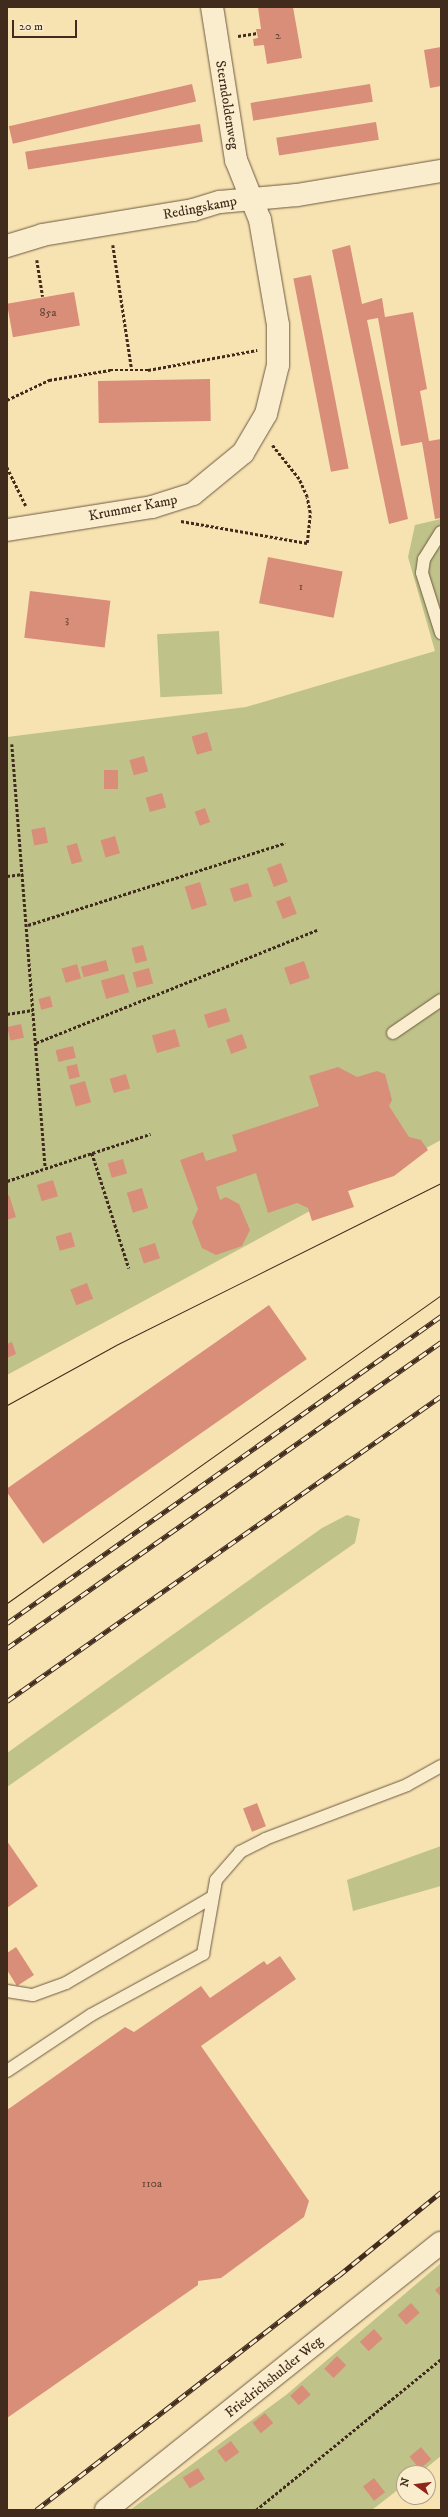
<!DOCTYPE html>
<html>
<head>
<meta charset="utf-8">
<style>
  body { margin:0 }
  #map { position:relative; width:448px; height:2517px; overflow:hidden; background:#f7e3b2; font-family:"IM FELL DW Pica",serif }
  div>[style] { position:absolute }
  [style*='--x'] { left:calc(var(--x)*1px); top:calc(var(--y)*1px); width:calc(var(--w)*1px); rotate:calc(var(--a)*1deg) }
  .green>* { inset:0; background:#bfc38a; transform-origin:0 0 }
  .building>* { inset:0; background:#d98e7a; transform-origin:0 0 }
  .path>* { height:2.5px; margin-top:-1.25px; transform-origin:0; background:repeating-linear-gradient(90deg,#412b1d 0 3px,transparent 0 5px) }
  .roads { filter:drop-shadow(0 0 1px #6e5942) drop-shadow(0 0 1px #6e5942) }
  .lane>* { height:12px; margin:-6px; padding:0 6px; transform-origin:6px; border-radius:6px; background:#faedcd }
  .street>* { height:22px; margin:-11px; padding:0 11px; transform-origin:11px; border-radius:11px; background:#faedcd }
  .tram>* { height:1px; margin:-0.5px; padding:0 0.5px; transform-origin:0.5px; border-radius:0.5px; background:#412b1d }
  .rail>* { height:4.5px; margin-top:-2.25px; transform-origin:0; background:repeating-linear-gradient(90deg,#faedcd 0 9px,#412b1d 0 18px); box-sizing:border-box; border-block:1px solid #412b1d }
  span { translate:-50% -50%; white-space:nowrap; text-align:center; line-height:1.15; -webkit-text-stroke:3px #faedcd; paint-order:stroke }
  .number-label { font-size:12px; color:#674434 }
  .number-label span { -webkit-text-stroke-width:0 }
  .street-label { font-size:14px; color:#412b1d }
  .frame { position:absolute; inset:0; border:8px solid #412b1d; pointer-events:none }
  .north { position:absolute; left:396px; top:2465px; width:40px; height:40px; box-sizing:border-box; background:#faedcd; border:1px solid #b09f87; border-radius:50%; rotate:284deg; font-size:11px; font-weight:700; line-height:16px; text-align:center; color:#412b1d }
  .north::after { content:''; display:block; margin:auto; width:14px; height:18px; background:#8f2418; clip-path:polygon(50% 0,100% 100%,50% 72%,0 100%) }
  .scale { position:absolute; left:12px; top:20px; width:65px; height:18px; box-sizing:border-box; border:2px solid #412b1d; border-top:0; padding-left:5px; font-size:12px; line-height:14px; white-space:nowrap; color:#412b1d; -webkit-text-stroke:3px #faedcd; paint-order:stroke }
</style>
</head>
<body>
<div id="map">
  <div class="green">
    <i style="clip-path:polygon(441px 519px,441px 1140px,7px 1375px,7px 737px,246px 707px,435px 651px,408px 557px,415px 525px)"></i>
    <i style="left:219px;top:631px;width:63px;height:62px;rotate:87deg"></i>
    <i style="clip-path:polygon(347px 1515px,360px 1519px,355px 1543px,7px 1787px,7px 1753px,322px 1528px)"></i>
    <i style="clip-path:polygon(441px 1846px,441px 1886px,353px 1911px,347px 1880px)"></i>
    <i style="clip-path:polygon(441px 2263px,441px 2456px,420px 2473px,404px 2473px,404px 2485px,372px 2510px,130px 2510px,286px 2395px)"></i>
  </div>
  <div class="building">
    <i style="clip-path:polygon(258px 7px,293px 7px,302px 58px,267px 64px,264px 45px,254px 46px,253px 39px,258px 38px,256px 29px,261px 29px)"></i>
    <i style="clip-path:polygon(441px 47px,441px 86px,430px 88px,424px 50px)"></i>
    <i style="left:192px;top:84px;width:18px;height:188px;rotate:77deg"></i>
    <i style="left:370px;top:84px;width:18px;height:121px;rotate:81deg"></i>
    <i style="left:376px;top:122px;width:18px;height:101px;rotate:81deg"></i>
    <i style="left:200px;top:124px;width:18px;height:177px;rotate:81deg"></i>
    <i style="clip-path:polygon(350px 245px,362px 304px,382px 298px,385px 317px,413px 312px,427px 389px,420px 391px,429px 441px,441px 439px,441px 518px,435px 519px,422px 442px,401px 446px,378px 318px,367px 320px,408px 519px,389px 524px,332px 250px)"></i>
    <i style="left:311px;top:275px;width:197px;height:18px;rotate:79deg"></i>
    <i style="left:74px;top:292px;width:34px;height:68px;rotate:80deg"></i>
    <i style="left:210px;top:379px;width:42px;height:112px;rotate:89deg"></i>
    <i style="left:268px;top:557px;width:76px;height:47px;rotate:11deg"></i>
    <i style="left:30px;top:591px;width:81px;height:47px;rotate:7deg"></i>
    <i style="left:207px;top:732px;width:19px;height:16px;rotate:74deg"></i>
    <i style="left:144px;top:756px;width:16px;height:15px;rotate:75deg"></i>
    <i style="left:104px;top:770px;width:14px;height:19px"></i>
    <i style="left:162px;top:793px;width:15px;height:17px;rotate:74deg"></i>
    <i style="left:205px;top:808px;width:15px;height:11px;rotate:70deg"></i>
    <i style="left:45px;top:827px;width:16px;height:14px;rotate:79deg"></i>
    <i style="left:115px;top:836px;width:18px;height:15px;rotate:74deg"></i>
    <i style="left:77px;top:843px;width:19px;height:11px;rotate:74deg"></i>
    <i style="left:281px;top:863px;width:20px;height:15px;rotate:70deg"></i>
    <i style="left:200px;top:882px;width:24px;height:16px;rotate:73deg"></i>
    <i style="left:248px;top:883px;width:14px;height:19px;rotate:73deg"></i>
    <i style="left:290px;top:896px;width:19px;height:15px;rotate:69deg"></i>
    <i style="left:143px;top:945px;width:16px;height:12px;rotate:75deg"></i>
    <i style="left:106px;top:960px;width:11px;height:26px;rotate:75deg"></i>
    <i style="left:304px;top:961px;width:18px;height:21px;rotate:71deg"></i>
    <i style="left:77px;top:964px;width:15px;height:16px;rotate:74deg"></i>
    <i style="left:149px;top:968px;width:16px;height:17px;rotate:75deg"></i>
    <i style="left:124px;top:974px;width:19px;height:24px;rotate:74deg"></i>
    <i style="left:50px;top:996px;width:11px;height:12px;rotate:75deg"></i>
    <i style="left:226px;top:1008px;width:14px;height:23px;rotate:73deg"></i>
    <i style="left:21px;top:1024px;width:14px;height:14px;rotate:78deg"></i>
    <i style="left:175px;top:1029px;width:18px;height:24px;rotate:74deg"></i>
    <i style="left:242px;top:1034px;width:15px;height:17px;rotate:70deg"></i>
    <i style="left:73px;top:1046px;width:12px;height:18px;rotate:76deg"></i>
    <i style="left:77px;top:1064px;width:13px;height:11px;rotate:77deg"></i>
    <i style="clip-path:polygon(338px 1067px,357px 1077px,377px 1071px,385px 1074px,392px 1100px,389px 1106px,409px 1137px,421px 1140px,428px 1150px,394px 1176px,348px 1191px,354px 1207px,312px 1221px,308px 1208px,297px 1203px,268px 1213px,256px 1173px,216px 1187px,220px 1200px,226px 1197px,239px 1204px,250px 1230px,242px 1246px,216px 1255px,202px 1248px,192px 1222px,198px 1209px,180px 1160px,203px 1152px,206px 1161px,237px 1151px,232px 1135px,319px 1106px,309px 1076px)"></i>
    <i style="left:126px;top:1074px;width:15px;height:17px;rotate:74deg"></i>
    <i style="left:85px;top:1081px;width:22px;height:16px;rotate:74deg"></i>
    <i style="left:123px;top:1159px;width:15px;height:16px;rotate:74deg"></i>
    <i style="left:53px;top:1180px;width:17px;height:17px;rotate:73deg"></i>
    <i style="left:142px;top:1188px;width:21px;height:16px;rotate:73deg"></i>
    <i style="clip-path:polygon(9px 1195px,16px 1217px,7px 1220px,7px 1196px)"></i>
    <i style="left:71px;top:1232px;width:15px;height:16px;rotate:74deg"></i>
    <i style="left:155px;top:1243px;width:16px;height:17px;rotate:72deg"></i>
    <i style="left:87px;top:1283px;width:17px;height:18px;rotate:69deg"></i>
    <i style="left:269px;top:1305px;width:66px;height:322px;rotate:55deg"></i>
    <i style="clip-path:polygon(12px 1342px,16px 1354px,7px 1358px,7px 1344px)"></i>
    <i style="left:257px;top:1803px;width:25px;height:15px;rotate:69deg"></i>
    <i style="clip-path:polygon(7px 1841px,38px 1886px,7px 1908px)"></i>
    <i style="clip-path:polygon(16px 1947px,34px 1975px,17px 1986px,7px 1970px,7px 1953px)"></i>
    <i style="clip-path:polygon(280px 1956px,296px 1979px,201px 2046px,309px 2201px,304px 2217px,221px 2278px,198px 2281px,198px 2285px,7px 2418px,7px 2110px,125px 2027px,134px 2032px,201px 1986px,210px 1998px,264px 1961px,267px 1965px)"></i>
    <i style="clip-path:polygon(441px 2285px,441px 2297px,435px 2290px)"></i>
    <i style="left:411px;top:2303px;width:13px;height:18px;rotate:48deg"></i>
    <i style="left:374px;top:2329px;width:13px;height:19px;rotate:48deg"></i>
    <i style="left:337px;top:2356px;width:13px;height:18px;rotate:45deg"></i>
    <i style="left:302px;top:2385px;width:13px;height:16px;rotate:48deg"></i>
    <i style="left:265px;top:2413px;width:13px;height:16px;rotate:51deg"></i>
    <i style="left:231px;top:2441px;width:14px;height:17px;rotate:54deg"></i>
    <i style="left:421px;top:2447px;width:16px;height:15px;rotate:50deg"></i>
    <i style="left:198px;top:2468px;width:13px;height:18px;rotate:58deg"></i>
    <i style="left:374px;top:2478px;width:18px;height:14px;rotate:52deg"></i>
  </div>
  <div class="path">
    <i style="--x:238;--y:36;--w:19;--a:-9"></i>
    <i style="--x:113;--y:245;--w:126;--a:81.4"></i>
    <i style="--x:37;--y:260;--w:37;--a:81"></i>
    <i style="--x:7;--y:400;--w:47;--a:-25.5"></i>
    <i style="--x:49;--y:380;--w:62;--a:-9.3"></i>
    <i style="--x:110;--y:370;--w:38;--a:0"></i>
    <i style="--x:148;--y:370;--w:111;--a:-10.4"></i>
    <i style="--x:7;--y:467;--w:43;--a:64"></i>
    <i style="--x:181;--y:521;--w:128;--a:9.9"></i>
    <i style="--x:307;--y:543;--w:30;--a:-84"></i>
    <i style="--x:310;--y:513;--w:16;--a:-101"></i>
    <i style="--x:307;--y:497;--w:20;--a:-114"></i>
    <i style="--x:299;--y:479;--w:43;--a:-128.5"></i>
    <i style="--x:12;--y:744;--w:425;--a:85.5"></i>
    <i style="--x:7;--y:876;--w:16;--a:-7"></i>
    <i style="--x:28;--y:925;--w:270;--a:-17.7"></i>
    <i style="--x:7;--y:1014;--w:26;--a:-9"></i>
    <i style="--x:36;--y:1043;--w:303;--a:-21.9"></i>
    <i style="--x:92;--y:1153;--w:121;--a:72.2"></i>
    <i style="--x:7;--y:1181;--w:151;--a:-18.2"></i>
    <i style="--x:256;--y:2510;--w:239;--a:-39.2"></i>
  </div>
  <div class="roads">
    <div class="lane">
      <i style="--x:441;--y:532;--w:32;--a:122"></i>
      <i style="--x:424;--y:559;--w:14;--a:98"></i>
      <i style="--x:422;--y:573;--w:63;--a:72.4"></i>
      <i style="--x:393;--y:1033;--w:58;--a:-34.5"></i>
      <i style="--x:7;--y:1991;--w:26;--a:9"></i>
      <i style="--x:33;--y:1995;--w:35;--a:-20"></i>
      <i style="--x:66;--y:1983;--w:168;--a:-30.4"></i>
      <i style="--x:7;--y:2071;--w:101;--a:-33.7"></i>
      <i style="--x:91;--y:2015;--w:128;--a:-28.6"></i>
      <i style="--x:203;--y:1954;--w:75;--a:-80"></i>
      <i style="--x:216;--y:1880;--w:37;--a:-49"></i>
      <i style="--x:240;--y:1852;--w:28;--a:-27"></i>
      <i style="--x:265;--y:1839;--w:152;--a:-20.8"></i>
      <i style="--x:407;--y:1785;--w:39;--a:-29"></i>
    </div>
    <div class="street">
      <i style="--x:7;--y:246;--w:37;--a:-17"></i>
      <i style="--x:42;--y:235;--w:153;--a:-9.4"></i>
      <i style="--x:193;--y:210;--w:28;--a:-17"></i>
      <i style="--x:220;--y:202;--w:77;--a:-5.2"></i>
      <i style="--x:297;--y:195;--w:146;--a:-9.5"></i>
      <i style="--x:7;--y:530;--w:147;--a:-9"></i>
      <i style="--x:152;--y:507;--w:43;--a:-17.6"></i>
      <i style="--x:193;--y:494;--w:65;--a:-39.4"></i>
      <i style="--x:243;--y:453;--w:45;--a:-59.5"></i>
      <i style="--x:266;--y:414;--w:50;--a:-76.2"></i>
      <i style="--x:278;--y:365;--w:40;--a:-90"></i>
      <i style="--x:278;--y:325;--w:107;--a:-99.7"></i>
      <i style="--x:260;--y:220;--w:65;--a:-111.8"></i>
      <i style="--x:236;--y:160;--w:155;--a:-98.9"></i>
      <i style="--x:106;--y:2510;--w:428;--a:-38.6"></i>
    </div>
  </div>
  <div class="tram">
    <i style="--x:7;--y:1405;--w:124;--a:-28.8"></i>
    <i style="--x:116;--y:1345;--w:363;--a:-26.5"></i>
    <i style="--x:7;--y:1603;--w:532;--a:-35.36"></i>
  </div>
  <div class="rail">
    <i style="--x:7;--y:1623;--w:532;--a:-35.27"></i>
    <i style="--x:7;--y:1648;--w:531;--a:-35.19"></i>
    <i style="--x:7;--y:1701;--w:530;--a:-35.1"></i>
    <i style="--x:36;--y:2510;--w:382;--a:-37.8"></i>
    <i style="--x:338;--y:2276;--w:133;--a:-39.2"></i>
  </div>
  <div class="number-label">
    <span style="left:278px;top:36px">2</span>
    <span style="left:48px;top:313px">85a</span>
    <span style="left:301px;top:587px">1</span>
    <span style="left:67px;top:620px">3</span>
    <span style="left:152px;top:2184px">110a</span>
  </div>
  <div class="street-label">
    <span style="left:227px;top:105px;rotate:81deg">Sterndoldenweg</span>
    <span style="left:200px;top:208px;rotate:-11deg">Redingskamp</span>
    <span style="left:133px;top:508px;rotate:-11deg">Krummer Kamp</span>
    <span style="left:274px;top:2377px;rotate:-39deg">Friedrichshulder Weg</span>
  </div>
  <div class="frame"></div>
  <div class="north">N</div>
  <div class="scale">20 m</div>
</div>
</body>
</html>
